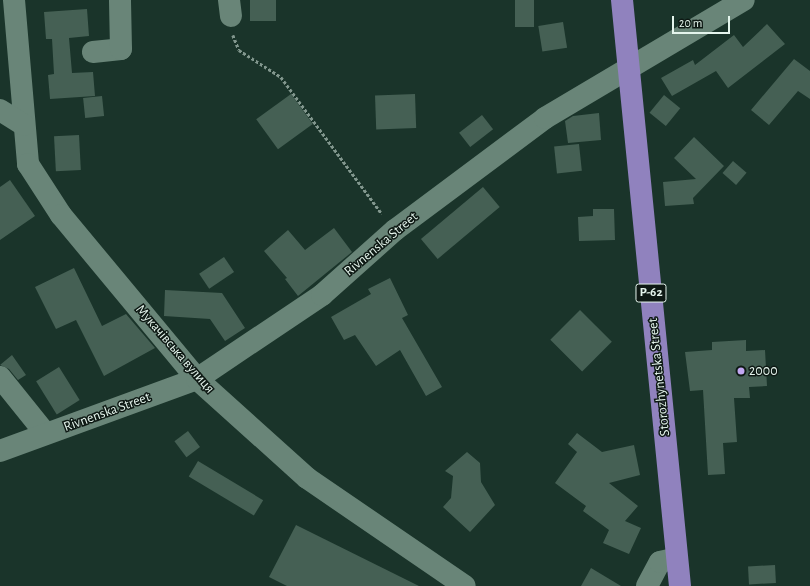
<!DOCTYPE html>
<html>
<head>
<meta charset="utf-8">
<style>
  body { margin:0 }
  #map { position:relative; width:810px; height:586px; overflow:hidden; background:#1a342a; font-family:"Alegreya Sans",sans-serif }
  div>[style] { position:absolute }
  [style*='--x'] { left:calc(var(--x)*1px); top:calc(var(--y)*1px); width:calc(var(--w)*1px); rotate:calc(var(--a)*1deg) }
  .building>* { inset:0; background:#456054; transform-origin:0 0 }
  .path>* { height:2.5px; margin-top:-1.25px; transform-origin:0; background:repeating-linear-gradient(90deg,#82978e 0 3px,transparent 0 5px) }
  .minor>* { height:22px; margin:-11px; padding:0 11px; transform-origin:11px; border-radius:11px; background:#698578 }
  .major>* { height:22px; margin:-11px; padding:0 11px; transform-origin:11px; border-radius:11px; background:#9082be }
  .dots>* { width:11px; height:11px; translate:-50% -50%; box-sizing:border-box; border:2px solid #0e1914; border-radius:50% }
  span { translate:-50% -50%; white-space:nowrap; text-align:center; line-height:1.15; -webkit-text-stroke:3px #0e1914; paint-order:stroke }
  .shield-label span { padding:1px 3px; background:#0e1914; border:1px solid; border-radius:3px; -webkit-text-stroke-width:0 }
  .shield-label { font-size:13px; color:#e5f5ed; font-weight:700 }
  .street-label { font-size:14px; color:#e5f5ed }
  .poi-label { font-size:14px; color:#e5f5ed }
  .left { translate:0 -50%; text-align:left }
  .scale { position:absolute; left:672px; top:16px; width:58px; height:18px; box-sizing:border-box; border:2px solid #e5f5ed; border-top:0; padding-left:5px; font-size:12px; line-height:14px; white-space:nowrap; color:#e5f5ed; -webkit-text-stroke:3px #0e1914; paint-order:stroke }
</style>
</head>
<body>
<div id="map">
  <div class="building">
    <i style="left:250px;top:0;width:26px;height:21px"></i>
    <i style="left:515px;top:0;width:19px;height:27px"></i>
    <i style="clip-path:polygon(87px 9px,89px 36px,69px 38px,72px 73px,93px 72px,95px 96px,50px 99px,48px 75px,54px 74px,52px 39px,46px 39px,44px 12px)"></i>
    <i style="left:563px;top:22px;width:26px;height:25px;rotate:81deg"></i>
    <i style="clip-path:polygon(767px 24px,785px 44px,728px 88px,716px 71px,672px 96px,661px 78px,693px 60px,695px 65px,734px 35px,743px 47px)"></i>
    <i style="clip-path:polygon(794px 59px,810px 71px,810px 99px,798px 91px,769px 125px,751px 110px)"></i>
    <i style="left:291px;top:94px;width:37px;height:43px;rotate:54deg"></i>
    <i style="left:415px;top:94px;width:34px;height:40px;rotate:88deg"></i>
    <i style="left:664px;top:95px;width:21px;height:23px;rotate:39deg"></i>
    <i style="left:102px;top:96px;width:20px;height:19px;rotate:84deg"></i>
    <i style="clip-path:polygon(599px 113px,601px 140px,568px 143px,565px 121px,573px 116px)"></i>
    <i style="left:482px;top:115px;width:18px;height:29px;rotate:52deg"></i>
    <i style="left:79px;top:135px;width:35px;height:25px;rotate:87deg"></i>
    <i style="clip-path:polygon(694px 137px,724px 166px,693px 198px,694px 204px,665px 206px,663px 182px,696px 179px,674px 158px)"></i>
    <i style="left:579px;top:144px;width:27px;height:25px;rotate:84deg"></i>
    <i style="left:733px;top:161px;width:18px;height:16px;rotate:41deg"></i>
    <i style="clip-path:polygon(10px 180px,35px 216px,0 240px,0 187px)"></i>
    <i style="left:483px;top:187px;width:26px;height:81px;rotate:50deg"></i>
    <i style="clip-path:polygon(593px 209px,614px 209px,615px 240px,579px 241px,578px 217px,593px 216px)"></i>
    <i style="clip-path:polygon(334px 228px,352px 252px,298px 296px,285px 279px,287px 278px,264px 251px,288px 230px,305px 250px)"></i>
    <i style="left:224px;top:257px;width:18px;height:30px;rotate:56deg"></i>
    <i style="clip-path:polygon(74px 268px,102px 326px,126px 314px,155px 348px,104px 376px,76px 320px,56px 329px,35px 287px)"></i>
    <i style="clip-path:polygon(390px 278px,408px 315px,402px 318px,442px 387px,426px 396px,400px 350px,376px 366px,355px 335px,344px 340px,331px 317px,371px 294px,368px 289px)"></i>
    <i style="clip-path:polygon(165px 290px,222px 293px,245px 328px,225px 341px,210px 319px,164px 316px)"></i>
    <i style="left:580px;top:310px;width:45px;height:42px;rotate:45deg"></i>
    <i style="clip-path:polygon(746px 340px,746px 351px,765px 350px,767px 386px,749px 387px,750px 398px,734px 398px,737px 442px,723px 443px,725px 474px,708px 475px,703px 390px,690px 391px,685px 352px,712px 350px,712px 342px)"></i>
    <i style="clip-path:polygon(12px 355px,26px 375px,18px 380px,9px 369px,0 365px)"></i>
    <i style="left:59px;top:367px;width:39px;height:27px;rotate:58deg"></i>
    <i style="left:188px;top:431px;width:20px;height:17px;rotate:53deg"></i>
    <i style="clip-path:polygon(577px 433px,602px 452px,634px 445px,640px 475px,609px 483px,638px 506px,625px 521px,641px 528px,629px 554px,603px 543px,609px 530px,583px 511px,586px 506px,555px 483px,577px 452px,568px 444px)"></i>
    <i style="clip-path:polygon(467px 452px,480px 463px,481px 482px,495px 505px,470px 532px,443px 507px,451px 498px,453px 476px,445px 471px)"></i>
    <i style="left:198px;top:461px;width:76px;height:18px;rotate:31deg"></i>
    <i style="clip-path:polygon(296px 525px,419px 586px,287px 586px,269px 577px)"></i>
    <i style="left:775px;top:565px;width:18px;height:27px;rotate:87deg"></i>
    <i style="clip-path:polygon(591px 568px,621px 586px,581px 586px)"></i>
  </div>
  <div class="path">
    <i style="--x:233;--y:35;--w:16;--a:68"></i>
    <i style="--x:239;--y:50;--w:50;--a:32.7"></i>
    <i style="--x:281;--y:77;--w:170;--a:53.6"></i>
  </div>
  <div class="minor">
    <i style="--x:14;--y:0;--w:165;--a:85.1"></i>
    <i style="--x:28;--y:164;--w:61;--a:57.1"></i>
    <i style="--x:61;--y:215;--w:213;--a:50.3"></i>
    <i style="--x:197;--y:379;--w:148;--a:42"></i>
    <i style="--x:307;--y:478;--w:191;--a:34.4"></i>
    <i style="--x:229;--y:0;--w:16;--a:83"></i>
    <i style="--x:93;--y:52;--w:28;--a:-6"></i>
    <i style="--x:121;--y:49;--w:49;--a:-91.2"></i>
    <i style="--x:0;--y:110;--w:28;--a:32"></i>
    <i style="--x:0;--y:377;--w:73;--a:51.1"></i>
    <i style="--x:0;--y:451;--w:210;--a:-20.1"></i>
    <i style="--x:197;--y:379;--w:151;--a:-33.9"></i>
    <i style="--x:322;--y:295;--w:98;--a:-41.7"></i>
    <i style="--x:395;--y:230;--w:187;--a:-36.7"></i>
    <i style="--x:545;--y:118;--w:231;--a:-30.7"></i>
    <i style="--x:647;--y:586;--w:27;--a:-62"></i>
    <i style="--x:660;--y:562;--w:17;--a:-13"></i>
  </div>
  <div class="major">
    <i style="--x:622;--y:0;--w:589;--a:84.35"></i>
  </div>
  <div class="dots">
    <i style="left:741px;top:371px;background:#c2a8f2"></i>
  </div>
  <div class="shield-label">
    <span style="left:651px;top:293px">Р-62</span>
  </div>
  <div class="street-label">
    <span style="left:381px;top:244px;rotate:-40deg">Rivnenska Street</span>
    <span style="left:175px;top:349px;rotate:49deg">Мукачівська вулиця</span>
    <span style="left:659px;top:377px;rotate:-96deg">Storozhynetska Street</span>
    <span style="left:107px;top:412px;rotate:-20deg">Rivnenska Street</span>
  </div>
  <div class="poi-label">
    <span class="left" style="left:749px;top:371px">2000</span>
  </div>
  <div class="scale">20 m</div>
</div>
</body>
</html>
